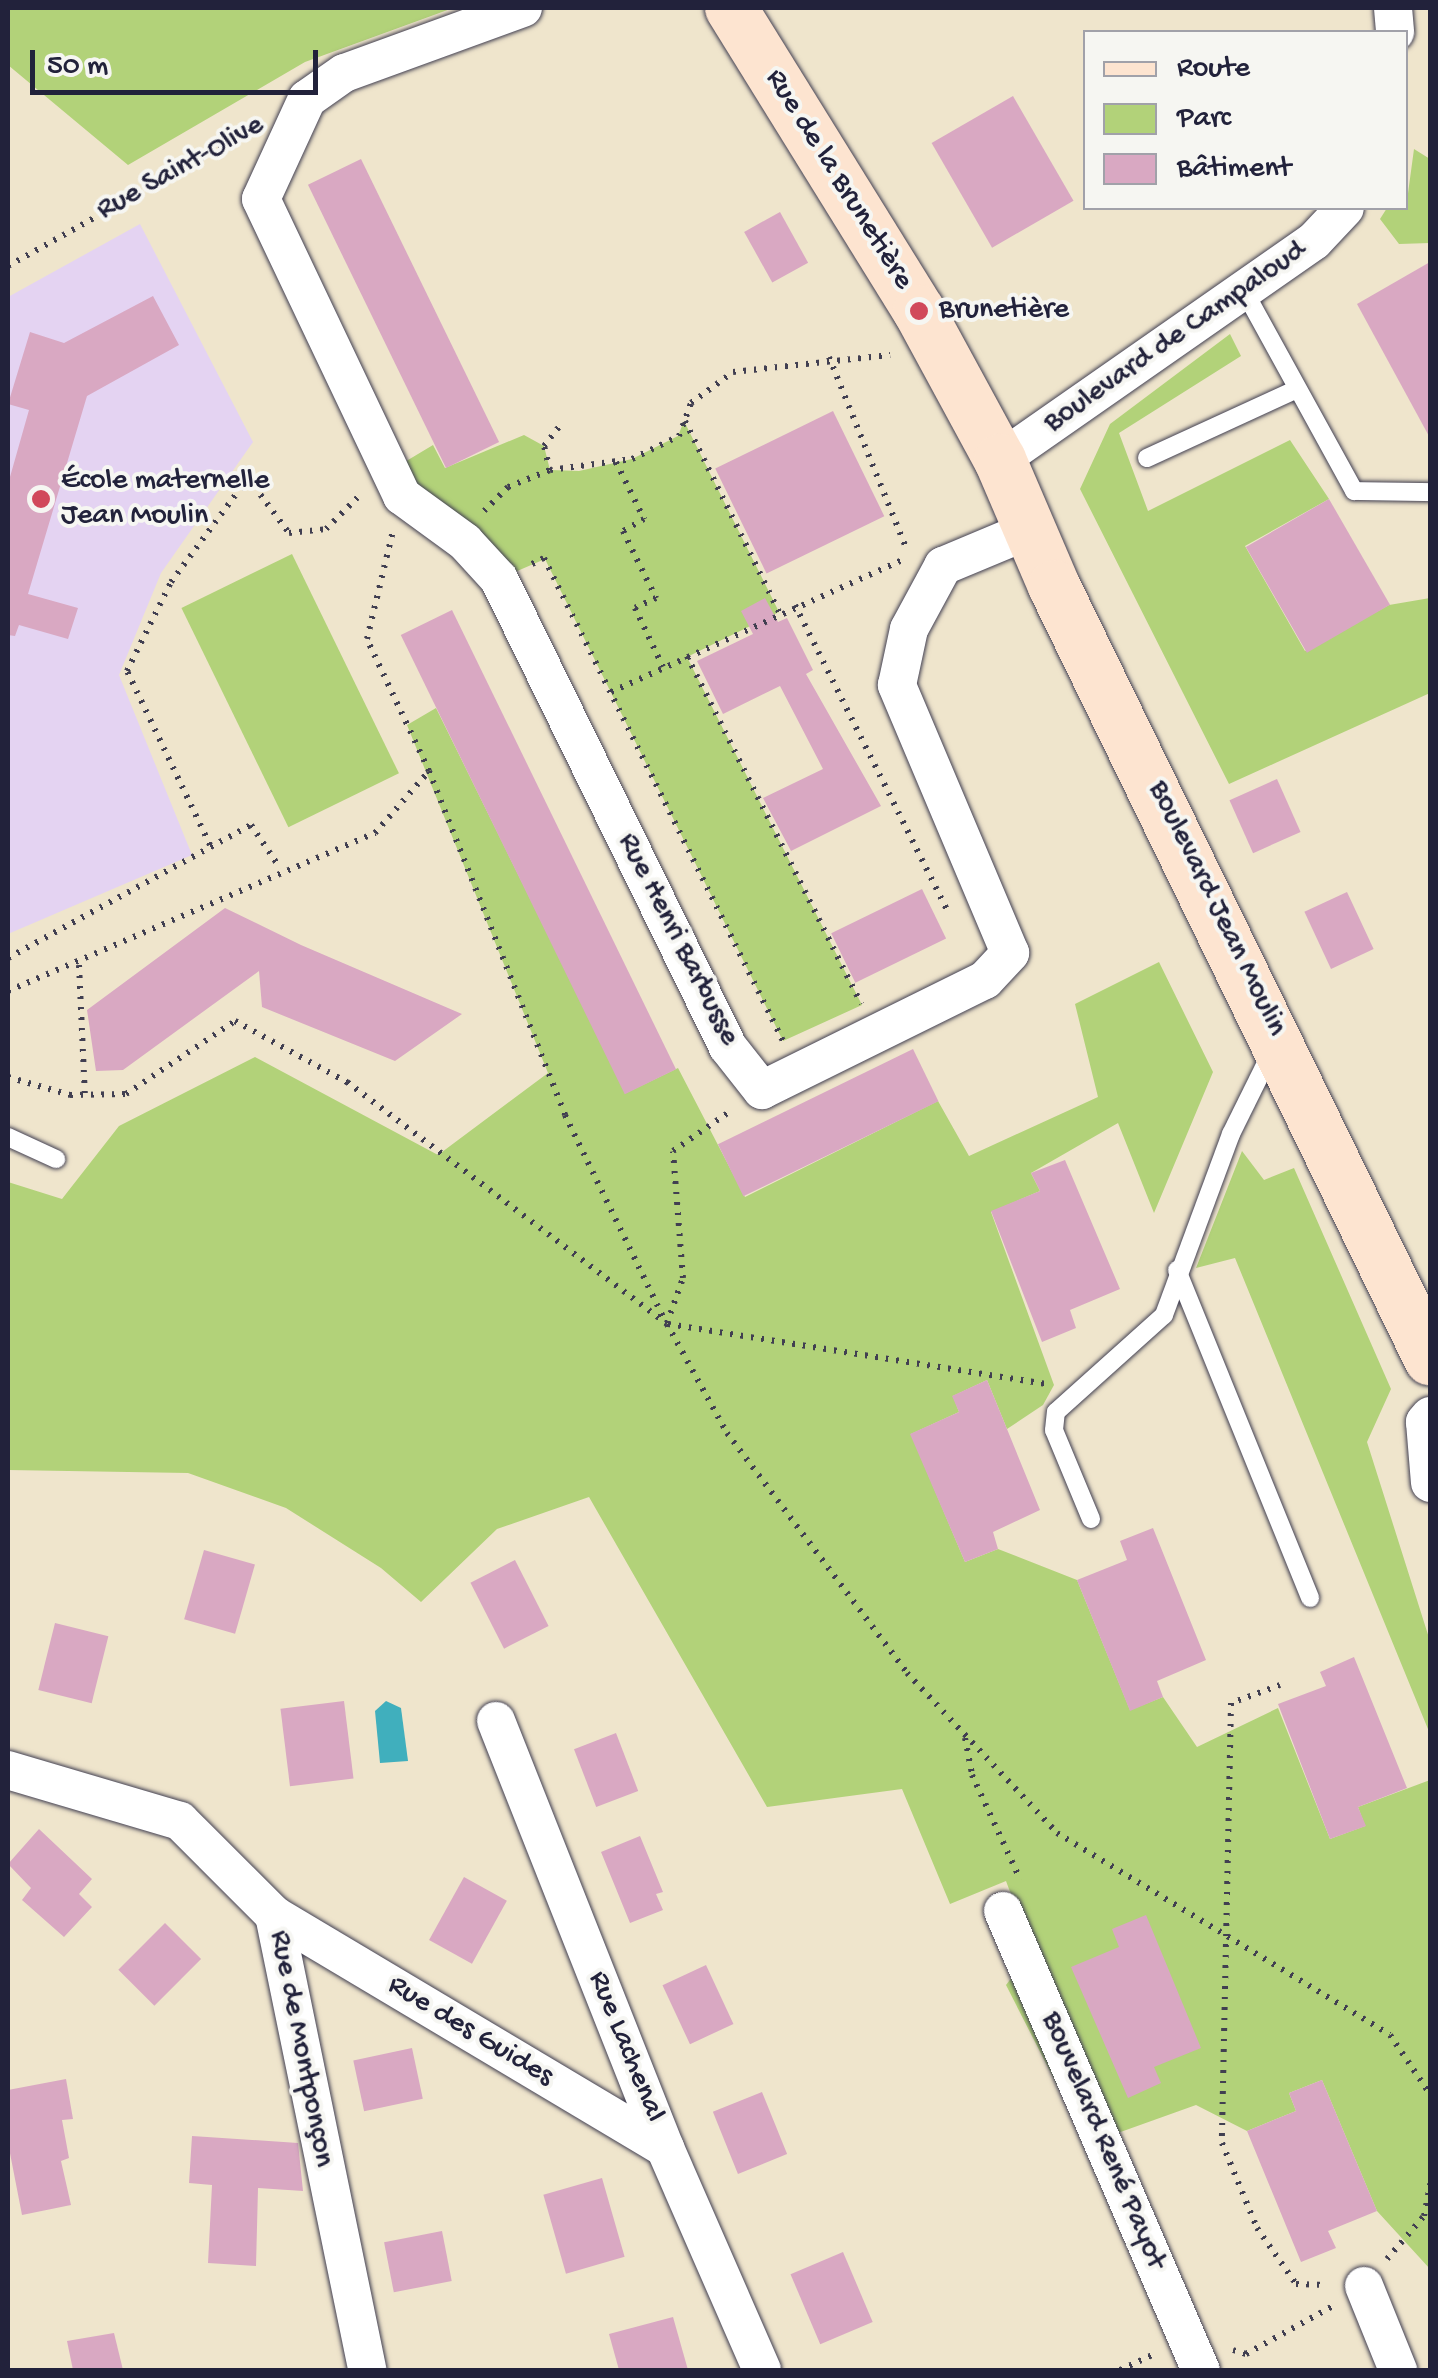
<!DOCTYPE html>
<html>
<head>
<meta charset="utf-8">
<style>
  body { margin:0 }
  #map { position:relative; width:1438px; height:2378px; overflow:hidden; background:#efe5cc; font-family:"Gochi Hand",sans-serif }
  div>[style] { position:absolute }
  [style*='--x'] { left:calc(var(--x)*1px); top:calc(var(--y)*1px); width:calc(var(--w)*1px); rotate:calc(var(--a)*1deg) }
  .built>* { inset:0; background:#e4d3f2 }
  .green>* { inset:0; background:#b2d279; transform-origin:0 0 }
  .water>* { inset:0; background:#40afbd }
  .building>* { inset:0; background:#d9a8c2; transform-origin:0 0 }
  .path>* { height:6px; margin-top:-3px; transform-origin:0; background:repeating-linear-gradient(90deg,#413f51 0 2.5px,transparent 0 10.5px) }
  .roads { filter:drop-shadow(0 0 2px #413f51) drop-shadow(0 0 2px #413f51) }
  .lane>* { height:18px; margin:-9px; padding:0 9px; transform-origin:9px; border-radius:9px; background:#fff }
  .street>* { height:38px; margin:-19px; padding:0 19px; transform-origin:19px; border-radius:19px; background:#fff }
  .secondary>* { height:52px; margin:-26px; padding:0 26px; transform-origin:26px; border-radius:26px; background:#fde4d0 }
  .dots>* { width:28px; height:28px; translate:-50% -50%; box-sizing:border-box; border:5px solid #f6f6f2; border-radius:50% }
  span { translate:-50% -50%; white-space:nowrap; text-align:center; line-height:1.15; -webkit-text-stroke:8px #f6f6f2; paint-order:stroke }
  .street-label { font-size:30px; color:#22223b }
  .poi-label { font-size:30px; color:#22223b }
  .left { translate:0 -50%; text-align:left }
  .frame { position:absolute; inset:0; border:10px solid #22223b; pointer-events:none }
  .legend { position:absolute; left:1083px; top:30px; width:325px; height:180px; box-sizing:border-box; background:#f6f6f2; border:2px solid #a1a1a9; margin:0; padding:12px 18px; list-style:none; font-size:30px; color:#22223b }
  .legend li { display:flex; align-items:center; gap:20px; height:50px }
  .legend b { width:50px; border:2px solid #a1a1a9 }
  .scale { position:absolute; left:30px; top:50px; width:288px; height:45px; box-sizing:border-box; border:5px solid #22223b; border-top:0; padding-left:12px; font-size:30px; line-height:35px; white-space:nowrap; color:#22223b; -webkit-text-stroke:8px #f6f6f2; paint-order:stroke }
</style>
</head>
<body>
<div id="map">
  <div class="built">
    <i style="clip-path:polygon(140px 224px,253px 442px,161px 573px,119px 675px,192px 855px,8px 934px,8px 297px)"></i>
  </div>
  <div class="green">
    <i style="clip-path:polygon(8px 8px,453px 8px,305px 62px,128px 165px,8px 65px)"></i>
    <i style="clip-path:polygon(1414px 149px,1430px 159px,1430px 243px,1399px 244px,1380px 219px,1387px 208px,1406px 208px)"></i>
    <i style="clip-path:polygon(1230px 334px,1241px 356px,1119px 433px,1148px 511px,1290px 440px,1329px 499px,1245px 546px,1305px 651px,1389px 605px,1430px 598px,1430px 693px,1229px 784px,1080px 489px,1110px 424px)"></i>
    <i style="clip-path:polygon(684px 421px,779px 612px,687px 657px,862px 1005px,783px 1041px,545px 559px,499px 579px,398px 466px,433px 445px,445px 468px,524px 435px,544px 446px,550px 470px,579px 471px,632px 459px,678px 436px)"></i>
    <i style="left:292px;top:554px;width:244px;height:123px;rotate:64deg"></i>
    <i style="clip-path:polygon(436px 708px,626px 1093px,678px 1068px,745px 1197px,938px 1101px,969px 1156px,1098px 1097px,1075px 1004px,1159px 962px,1213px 1072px,1154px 1213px,1118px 1123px,1031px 1173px,1040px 1191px,991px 1212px,1054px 1385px,1043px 1405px,1007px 1429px,987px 1380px,953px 1396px,959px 1412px,911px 1434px,965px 1562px,998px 1549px,1077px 1580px,1130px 1710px,1163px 1697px,1197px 1747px,1278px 1708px,1330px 1839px,1365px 1826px,1358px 1807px,1430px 1780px,1430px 2269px,1377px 2211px,1322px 2080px,1289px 2093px,1296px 2111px,1247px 2131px,1196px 2105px,1087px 2144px,1006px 1985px,1032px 1951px,1006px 1881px,950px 1904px,902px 1789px,767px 1807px,589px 1497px,497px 1529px,421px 1602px,381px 1568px,286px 1508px,188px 1473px,8px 1470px,8px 1182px,62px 1199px,119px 1126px,255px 1057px,438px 1155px,548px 1073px,407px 725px)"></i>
    <i style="clip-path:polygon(1242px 1151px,1264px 1180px,1294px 1168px,1391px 1389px,1367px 1442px,1430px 1641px,1430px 1734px,1235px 1258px,1196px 1268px)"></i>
  </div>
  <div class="water">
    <i style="clip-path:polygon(386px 1701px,401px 1708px,408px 1761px,380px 1763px,375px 1711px)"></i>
  </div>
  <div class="building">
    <i style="left:1013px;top:96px;width:121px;height:94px;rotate:60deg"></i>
    <i style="left:361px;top:159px;width:315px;height:59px;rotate:64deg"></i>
    <i style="left:780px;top:212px;width:58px;height:41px;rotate:61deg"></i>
    <i style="clip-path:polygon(1430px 262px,1430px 438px,1357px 304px)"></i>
    <i style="clip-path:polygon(153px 296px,179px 345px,87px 396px,28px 594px,78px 608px,68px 639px,19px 625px,15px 636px,8px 635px,8px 484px,29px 410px,8px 404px,30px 332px,64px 343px)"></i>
    <i style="left:833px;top:411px;width:117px;height:131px;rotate:64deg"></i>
    <i style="left:1329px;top:499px;width:122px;height:96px;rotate:60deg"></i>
    <i style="clip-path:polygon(765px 598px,778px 622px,787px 618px,813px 670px,806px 674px,881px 806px,791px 851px,763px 798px,823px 769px,780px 686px,723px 714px,697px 661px,753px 634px,741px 611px)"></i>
    <i style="left:452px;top:610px;width:511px;height:57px;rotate:64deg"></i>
    <i style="left:1277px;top:779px;width:58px;height:52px;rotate:66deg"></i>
    <i style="left:922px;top:889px;width:55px;height:101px;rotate:64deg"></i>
    <i style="left:1347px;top:892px;width:63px;height:47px;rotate:65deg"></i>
    <i style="clip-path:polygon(225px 908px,301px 945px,462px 1014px,395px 1061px,262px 1007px,259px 971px,123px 1070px,96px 1071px,87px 1010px)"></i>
    <i style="left:913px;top:1049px;width:58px;height:217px;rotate:64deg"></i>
    <i style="clip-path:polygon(1065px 1160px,1120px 1289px,1070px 1310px,1076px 1328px,1042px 1342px,991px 1211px,1040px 1191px,1031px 1173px)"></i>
    <i style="clip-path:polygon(987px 1380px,1040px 1510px,993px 1532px,998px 1549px,965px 1562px,910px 1434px,959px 1412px,952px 1396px)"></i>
    <i style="clip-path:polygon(1153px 1528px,1206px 1660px,1157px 1681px,1163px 1697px,1130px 1711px,1077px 1580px,1127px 1560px,1120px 1541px)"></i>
    <i style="left:204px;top:1550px;width:53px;height:72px;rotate:16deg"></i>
    <i style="left:515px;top:1560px;width:74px;height:50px;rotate:63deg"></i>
    <i style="left:55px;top:1623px;width:55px;height:69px;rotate:14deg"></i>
    <i style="clip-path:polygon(1354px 1657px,1407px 1788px,1358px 1807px,1366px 1826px,1330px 1839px,1278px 1704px,1326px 1686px,1320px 1672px)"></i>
    <i style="left:344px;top:1701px;width:78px;height:64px;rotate:83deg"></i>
    <i style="left:616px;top:1733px;width:62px;height:45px;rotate:69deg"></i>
    <i style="clip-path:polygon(39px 1829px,92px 1879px,79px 1894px,92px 1907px,64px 1937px,22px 1900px,31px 1888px,8px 1864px)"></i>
    <i style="clip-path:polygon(640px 1836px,663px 1892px,656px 1894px,663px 1910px,630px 1923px,601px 1852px)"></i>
    <i style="left:464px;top:1877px;width:49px;height:72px;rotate:29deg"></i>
    <i style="clip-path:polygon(1146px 1915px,1201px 2048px,1154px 2067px,1161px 2083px,1128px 2098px,1071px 1967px,1119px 1947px,1112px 1929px)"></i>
    <i style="left:165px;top:1923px;width:51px;height:66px;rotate:45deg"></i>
    <i style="left:706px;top:1965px;width:65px;height:48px;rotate:65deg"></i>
    <i style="left:412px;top:2048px;width:52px;height:60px;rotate:78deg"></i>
    <i style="clip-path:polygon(66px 2079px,73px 2119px,62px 2120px,69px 2158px,61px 2161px,71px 2205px,22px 2215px,8px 2143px,8px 2090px)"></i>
    <i style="clip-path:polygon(1322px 2080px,1377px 2211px,1328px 2231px,1336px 2248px,1301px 2262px,1247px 2131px,1296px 2111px,1289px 2093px)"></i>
    <i style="left:762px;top:2092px;width:67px;height:53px;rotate:68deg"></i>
    <i style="clip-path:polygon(192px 2136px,298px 2143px,303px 2191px,258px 2188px,256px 2266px,208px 2263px,212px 2185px,189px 2183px)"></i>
    <i style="left:602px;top:2178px;width:82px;height:61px;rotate:74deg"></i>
    <i style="left:442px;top:2231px;width:51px;height:59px;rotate:79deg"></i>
    <i style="left:843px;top:2252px;width:76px;height:57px;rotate:67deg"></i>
    <i style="clip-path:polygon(673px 2317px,688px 2370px,619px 2370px,609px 2334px)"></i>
    <i style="clip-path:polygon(114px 2333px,123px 2370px,73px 2370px,67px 2341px)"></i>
  </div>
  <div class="path">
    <i style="--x:8;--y:266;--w:278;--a:-29.2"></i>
    <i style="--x:829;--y:357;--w:208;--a:68"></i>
    <i style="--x:685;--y:421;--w:213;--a:63.8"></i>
    <i style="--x:616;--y:462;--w:64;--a:63.8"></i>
    <i style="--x:644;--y:519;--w:24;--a:150"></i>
    <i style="--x:623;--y:531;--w:75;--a:63.8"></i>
    <i style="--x:656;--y:598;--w:23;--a:155"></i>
    <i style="--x:635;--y:608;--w:65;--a:64.6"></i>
    <i style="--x:550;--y:470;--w:25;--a:-104"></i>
    <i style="--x:544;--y:446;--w:24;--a:-52"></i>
    <i style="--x:484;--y:511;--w:34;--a:-45"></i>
    <i style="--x:508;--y:487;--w:45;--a:-22"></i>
    <i style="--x:550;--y:470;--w:83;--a:-7.6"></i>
    <i style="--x:632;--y:459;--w:52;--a:-26.1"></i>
    <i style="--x:679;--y:436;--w:35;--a:-70"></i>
    <i style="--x:691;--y:403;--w:52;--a:-36.4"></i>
    <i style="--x:733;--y:372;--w:158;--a:-6.2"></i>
    <i style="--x:532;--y:564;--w:13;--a:-27"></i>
    <i style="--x:544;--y:558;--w:539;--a:63.67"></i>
    <i style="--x:795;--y:605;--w:339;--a:63.5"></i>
    <i style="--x:687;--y:656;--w:389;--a:63.4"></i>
    <i style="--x:611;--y:692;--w:324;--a:-24.4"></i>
    <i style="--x:429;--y:771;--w:370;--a:68.4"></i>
    <i style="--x:565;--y:1115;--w:231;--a:64.1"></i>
    <i style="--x:210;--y:845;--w:193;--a:-115.5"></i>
    <i style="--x:127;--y:671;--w:99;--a:-63.7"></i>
    <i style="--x:171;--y:582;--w:129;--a:-53.5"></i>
    <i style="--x:248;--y:478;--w:69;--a:53.3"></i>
    <i style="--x:289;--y:533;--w:37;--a:-6"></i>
    <i style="--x:326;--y:529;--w:49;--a:-45"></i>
    <i style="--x:8;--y:958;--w:277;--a:-28.7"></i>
    <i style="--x:251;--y:825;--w:52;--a:56"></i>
    <i style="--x:79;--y:965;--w:130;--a:87.4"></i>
    <i style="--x:8;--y:991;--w:400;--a:-23.3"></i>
    <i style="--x:375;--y:833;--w:82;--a:-48.9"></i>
    <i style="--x:429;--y:771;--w:146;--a:-115.2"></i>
    <i style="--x:367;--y:639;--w:111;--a:-76.5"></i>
    <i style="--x:8;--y:1077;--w:65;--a:16.2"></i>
    <i style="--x:70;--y:1095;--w:56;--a:-1"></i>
    <i style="--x:126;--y:1094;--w:131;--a:-33.8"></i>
    <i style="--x:235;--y:1021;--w:128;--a:28.6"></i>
    <i style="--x:347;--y:1082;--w:401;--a:37.1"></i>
    <i style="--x:667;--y:1324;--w:124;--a:61.2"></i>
    <i style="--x:727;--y:1433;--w:300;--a:53.1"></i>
    <i style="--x:907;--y:1673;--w:219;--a:46.8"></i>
    <i style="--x:1057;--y:1833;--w:389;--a:31.2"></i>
    <i style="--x:1390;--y:2035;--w:71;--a:55.9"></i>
    <i style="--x:667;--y:1323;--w:48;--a:-70.4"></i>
    <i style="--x:683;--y:1278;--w:127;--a:-94.5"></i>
    <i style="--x:673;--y:1151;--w:72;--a:-34.8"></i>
    <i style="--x:668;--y:1324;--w:383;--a:9"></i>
    <i style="--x:1280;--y:1685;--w:52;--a:159.8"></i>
    <i style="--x:1231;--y:1703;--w:440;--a:91.2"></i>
    <i style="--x:1222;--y:2143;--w:92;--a:67.6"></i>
    <i style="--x:1257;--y:2228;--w:68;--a:55.1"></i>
    <i style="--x:1296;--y:2284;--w:31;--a:2"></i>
    <i style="--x:965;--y:1738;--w:38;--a:79"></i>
    <i style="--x:972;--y:1775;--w:115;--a:65.2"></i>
    <i style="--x:1387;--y:2259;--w:57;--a:-49.3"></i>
    <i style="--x:1424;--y:2216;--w:33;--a:-79"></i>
    <i style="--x:1233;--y:2350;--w:14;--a:17"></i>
    <i style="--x:1246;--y:2354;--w:99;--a:-28.9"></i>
    <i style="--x:1120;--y:2370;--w:38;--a:-25"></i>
  </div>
  <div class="roads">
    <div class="lane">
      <i style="--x:1242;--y:287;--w:233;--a:61.2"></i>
      <i style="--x:1354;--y:491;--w:76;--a:0.8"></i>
      <i style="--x:1147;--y:458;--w:165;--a:-24.7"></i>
      <i style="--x:8;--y:1137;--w:53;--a:24.6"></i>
      <i style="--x:1177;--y:1270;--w:354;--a:67.9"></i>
      <i style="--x:1091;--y:1519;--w:96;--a:-112.6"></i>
      <i style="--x:1054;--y:1430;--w:18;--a:-84"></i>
      <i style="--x:1056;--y:1412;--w:145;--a:-41.9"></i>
      <i style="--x:1164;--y:1315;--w:193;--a:-69.7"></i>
      <i style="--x:1231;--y:1134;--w:93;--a:-63.7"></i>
    </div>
    <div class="street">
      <i style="--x:523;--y:8;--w:190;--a:160"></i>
      <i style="--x:344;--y:73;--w:45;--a:144.9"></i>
      <i style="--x:307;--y:99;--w:110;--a:114.7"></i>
      <i style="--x:261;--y:199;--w:329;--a:64.6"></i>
      <i style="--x:402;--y:496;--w:78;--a:36.1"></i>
      <i style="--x:465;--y:542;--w:50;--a:47.4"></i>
      <i style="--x:499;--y:579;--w:521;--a:63.93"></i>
      <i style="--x:728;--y:1047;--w:55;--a:51.7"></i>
      <i style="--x:762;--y:1090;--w:249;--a:-26.3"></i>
      <i style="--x:985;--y:980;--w:37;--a:-47"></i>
      <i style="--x:1010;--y:953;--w:291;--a:-112.9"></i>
      <i style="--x:897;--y:685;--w:57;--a:-77.9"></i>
      <i style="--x:909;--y:629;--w:72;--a:-61.6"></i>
      <i style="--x:943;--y:566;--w:93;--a:-22.7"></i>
      <i style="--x:1393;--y:8;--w:24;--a:85"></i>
      <i style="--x:1000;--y:460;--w:383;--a:-34.9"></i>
      <i style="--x:1314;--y:241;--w:45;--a:-46.8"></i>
      <i style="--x:1430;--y:1416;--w:8;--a:130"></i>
      <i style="--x:1425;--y:1422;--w:61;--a:85.3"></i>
      <i style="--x:496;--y:1721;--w:459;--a:68.4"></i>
      <i style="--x:665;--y:2148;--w:242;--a:66.4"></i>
      <i style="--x:8;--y:1770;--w:179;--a:16.5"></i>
      <i style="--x:180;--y:1821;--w:133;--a:45"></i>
      <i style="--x:274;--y:1915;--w:464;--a:78.4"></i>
      <i style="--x:1003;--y:1911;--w:500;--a:66.7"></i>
      <i style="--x:274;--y:1915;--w:455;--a:30.8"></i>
      <i style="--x:1364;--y:2286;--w:91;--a:68"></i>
    </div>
    <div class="secondary">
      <i style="--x:731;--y:8;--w:357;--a:58.2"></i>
      <i style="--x:919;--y:311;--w:170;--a:61.5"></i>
      <i style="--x:1000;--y:460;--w:137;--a:66.8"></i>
      <i style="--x:1054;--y:586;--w:860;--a:64.06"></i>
    </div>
  </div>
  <div class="dots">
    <i style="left:919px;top:311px;background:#d1495b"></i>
    <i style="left:41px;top:499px;background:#d1495b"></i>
  </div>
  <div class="street-label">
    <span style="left:181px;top:169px;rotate:-29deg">Rue Saint-Olive</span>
    <span style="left:838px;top:180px;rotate:58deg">Rue de la Brunetière</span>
    <span style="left:1176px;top:338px;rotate:-35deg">Boulevard de Campaloud</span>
    <span style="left:1216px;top:909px;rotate:64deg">Boulevard Jean Moulin</span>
    <span style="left:677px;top:940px;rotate:63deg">Rue Henri Barbusse</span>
    <span style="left:470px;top:2032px;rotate:31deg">Rue des Guides</span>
    <span style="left:625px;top:2047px;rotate:68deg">Rue Lachenal</span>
    <span style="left:300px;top:2049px;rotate:79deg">Rue de Montponçon</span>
    <span style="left:1102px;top:2141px;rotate:67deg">Bouvelard René Payot</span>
  </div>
  <div class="poi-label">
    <span class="left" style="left:939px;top:311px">Brunetière</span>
    <span class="left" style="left:61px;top:499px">École maternelle<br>Jean Moulin</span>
  </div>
  <div class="frame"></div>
  <ul class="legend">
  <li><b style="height:12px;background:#fde4d0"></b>Route</li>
  <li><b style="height:28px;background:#b2d279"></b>Parc</li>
  <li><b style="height:28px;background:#d9a8c2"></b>Bâtiment</li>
  </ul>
  <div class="scale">50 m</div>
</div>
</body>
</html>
